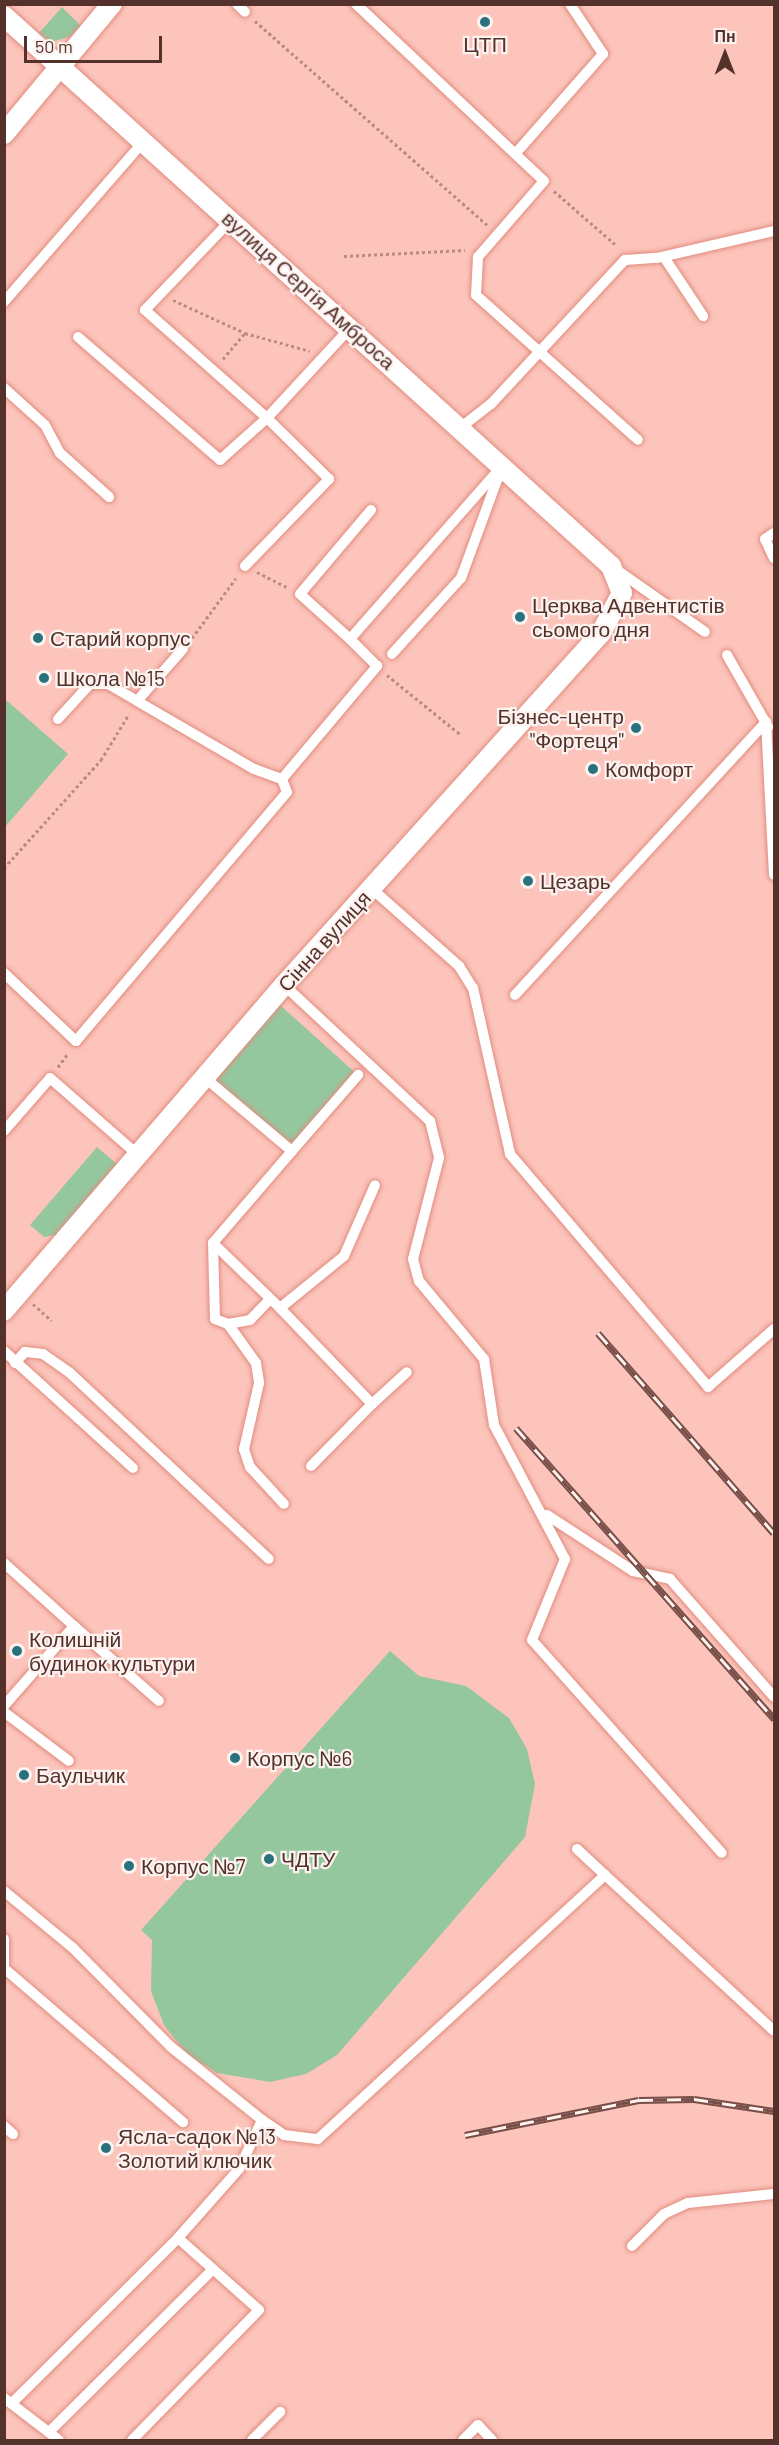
<!DOCTYPE html>
<html>
<head>
<meta charset="utf-8">
<style>
  body { margin:0 }
  #map { position:relative; width:779px; height:2445px; overflow:hidden; background:#fcc4bb; font-family:Barlow,sans-serif }
  div>[style] { position:absolute }
  [style*='--x'] { left:calc(var(--x)*1px); top:calc(var(--y)*1px); width:calc(var(--w)*1px); rotate:calc(var(--a)*1deg) }
  .green>* { inset:0; background:#95c79e; transform-origin:0 0 }
  .path>* { height:3px; margin-top:-1.5px; transform-origin:0; background:repeating-linear-gradient(90deg,#bb8b83 0 3px,transparent 0 6px) }
  .roads { filter:drop-shadow(0 0 2px #e28b7e) drop-shadow(0 0 2px #e28b7e) }
  .lane>* { height:10px; margin:-5px; padding:0 5px; transform-origin:5px; border-radius:5px; background:#fff }
  .street>* { height:20px; margin:-10px; padding:0 10px; transform-origin:10px; border-radius:10px; background:#fff }
  .rail>* { height:7px; margin-top:-3.5px; transform-origin:0; background:repeating-linear-gradient(90deg,#fcf2f0 0 14px,#774f48 0 28px); box-sizing:border-box; border-block:2px solid #774f48 }
  .dots>* { width:16px; height:16px; translate:-50% -50%; box-sizing:border-box; border:3px solid #fcf2f0; border-radius:50% }
  span { translate:-50% -50%; white-space:nowrap; text-align:center; line-height:1.15; -webkit-text-stroke:4.5px #fcf2f0; paint-order:stroke }
  .poi-label { font-size:21px; color:#55312b }
  .left { translate:0 -50%; text-align:left }
  .right { translate:-100% -50%; text-align:right }
  .street-label { font-size:21px; color:#55312b }
  .frame { position:absolute; inset:0; border:6px solid #55312b; pointer-events:none }
  .north { position:absolute; left:695px; top:24px; width:60px; height:60px; -webkit-text-stroke:4px #fcf2f0; paint-order:stroke; rotate:0deg; font-size:16px; font-weight:700; line-height:24px; text-align:center; color:#55312b }
  .north::after { content:''; display:block; margin:auto; width:21px; height:27px; background:#55312b; clip-path:polygon(50% 0,100% 100%,50% 72%,0 100%) }
  .scale { position:absolute; left:24px; top:36px; width:138px; height:27px; box-sizing:border-box; border:3px solid #55312b; border-top:0; padding-left:8px; font-size:18px; line-height:21px; white-space:nowrap; color:#55312b; -webkit-text-stroke:4px #fcf2f0; paint-order:stroke }
</style>
</head>
<body>
<div id="map">
  <div class="green">
    <i style="clip-path:polygon(62px 7px,81px 26px,69px 37px,51px 42px,39px 33px)"></i>
    <i style="clip-path:polygon(5px 699px,68px 754px,5px 827px)"></i>
    <i style="left:280px;top:1005px;width:105px;height:103px;rotate:42deg"></i>
    <i style="clip-path:polygon(97px 1147px,118px 1165px,56px 1235px,44px 1237px,30px 1225px)"></i>
    <i style="clip-path:polygon(390px 1651px,419px 1676px,466px 1686px,509px 1718px,527px 1749px,535px 1784px,525px 1837px,337px 2055px,306px 2074px,270px 2082px,217px 2073px,186px 2053px,164px 2025px,151px 1991px,152px 1940px,141px 1930px)"></i>
  </div>
  <div class="path">
    <i style="--x:255;--y:21;--w:309;--a:41.3"></i>
    <i style="--x:554;--y:191;--w:82;--a:41.1"></i>
    <i style="--x:344;--y:256;--w:121;--a:-2.8"></i>
    <i style="--x:173;--y:300;--w:79;--a:24.6"></i>
    <i style="--x:245;--y:333;--w:67;--a:15.5"></i>
    <i style="--x:223;--y:359;--w:34;--a:-50"></i>
    <i style="--x:257;--y:572;--w:35;--a:27"></i>
    <i style="--x:192;--y:638;--w:74;--a:-53.7"></i>
    <i style="--x:387;--y:675;--w:95;--a:39"></i>
    <i style="--x:4;--y:868;--w:145;--a:-48.1"></i>
    <i style="--x:101;--y:760;--w:54;--a:-58.7"></i>
    <i style="--x:58;--y:1067;--w:17;--a:-54"></i>
    <i style="--x:33;--y:1304;--w:25;--a:42"></i>
  </div>
  <div class="roads">
    <div class="lane">
      <i style="--x:237;--y:4;--w:11;--a:45"></i>
      <i style="--x:356;--y:4;--w:258;--a:43.3"></i>
      <i style="--x:544;--y:181;--w:101;--a:131"></i>
      <i style="--x:478;--y:257;--w:38;--a:93"></i>
      <i style="--x:476;--y:295;--w:217;--a:41.8"></i>
      <i style="--x:516;--y:153;--w:132;--a:-48.7"></i>
      <i style="--x:603;--y:54;--w:60;--a:-123.4"></i>
      <i style="--x:664;--y:257;--w:71;--a:56.5"></i>
      <i style="--x:4;--y:302;--w:213;--a:-49"></i>
      <i style="--x:78;--y:337;--w:188;--a:40.9"></i>
      <i style="--x:220;--y:460;--w:63;--a:-41.8"></i>
      <i style="--x:267;--y:418;--w:163;--a:-138.5"></i>
      <i style="--x:145;--y:310;--w:124;--a:-46.3"></i>
      <i style="--x:4;--y:388;--w:55;--a:42.1"></i>
      <i style="--x:45;--y:425;--w:32;--a:62"></i>
      <i style="--x:60;--y:453;--w:66;--a:41.9"></i>
      <i style="--x:460;--y:428;--w:39;--a:-38"></i>
      <i style="--x:491;--y:404;--w:197;--a:-47.1"></i>
      <i style="--x:625;--y:260;--w:32;--a:-4"></i>
      <i style="--x:657;--y:258;--w:120;--a:-13"></i>
      <i style="--x:774;--y:533;--w:11;--a:146"></i>
      <i style="--x:765;--y:539;--w:21;--a:65"></i>
      <i style="--x:245;--y:566;--w:121;--a:-46"></i>
      <i style="--x:329;--y:479;--w:87;--a:-135.5"></i>
      <i style="--x:267;--y:418;--w:122;--a:-47.3"></i>
      <i style="--x:614;--y:568;--w:111;--a:35.1"></i>
      <i style="--x:350;--y:639;--w:67;--a:-138"></i>
      <i style="--x:300;--y:594;--w:110;--a:-49.8"></i>
      <i style="--x:183;--y:649;--w:69;--a:131.5"></i>
      <i style="--x:137;--y:701;--w:135;--a:30.2"></i>
      <i style="--x:254;--y:769;--w:30;--a:20"></i>
      <i style="--x:392;--y:654;--w:103;--a:-47.8"></i>
      <i style="--x:461;--y:578;--w:113;--a:-69.8"></i>
      <i style="--x:727;--y:655;--w:83;--a:60.3"></i>
      <i style="--x:58;--y:719;--w:47;--a:-47.6"></i>
      <i style="--x:90;--y:684;--w:18;--a:0"></i>
      <i style="--x:108;--y:684;--w:34;--a:30"></i>
      <i style="--x:766;--y:722;--w:153;--a:87"></i>
      <i style="--x:371;--y:888;--w:118;--a:41.6"></i>
      <i style="--x:459;--y:966;--w:26;--a:58"></i>
      <i style="--x:473;--y:988;--w:170;--a:77.4"></i>
      <i style="--x:510;--y:1154;--w:306;--a:49.6"></i>
      <i style="--x:708;--y:1387;--w:88;--a:-41.3"></i>
      <i style="--x:4;--y:973;--w:99;--a:43.4"></i>
      <i style="--x:76;--y:1041;--w:326;--a:-49.7"></i>
      <i style="--x:287;--y:792;--w:14;--a:-111"></i>
      <i style="--x:282;--y:779;--w:148;--a:-49.9"></i>
      <i style="--x:377;--y:666;--w:38;--a:-135"></i>
      <i style="--x:350;--y:639;--w:230;--a:-48.7"></i>
      <i style="--x:284;--y:985;--w:200;--a:43"></i>
      <i style="--x:430;--y:1121;--w:38;--a:76"></i>
      <i style="--x:439;--y:1158;--w:104;--a:104.4"></i>
      <i style="--x:413;--y:1259;--w:23;--a:75"></i>
      <i style="--x:419;--y:1281;--w:102;--a:50.2"></i>
      <i style="--x:484;--y:1359;--w:67;--a:81.4"></i>
      <i style="--x:494;--y:1425;--w:152;--a:62.1"></i>
      <i style="--x:565;--y:1559;--w:87;--a:112.2"></i>
      <i style="--x:532;--y:1640;--w:285;--a:48.3"></i>
      <i style="--x:515;--y:995;--w:371;--a:-47.4"></i>
      <i style="--x:204;--y:1077;--w:115;--a:40.1"></i>
      <i style="--x:292;--y:1151;--w:101;--a:-49"></i>
      <i style="--x:4;--y:1131;--w:70;--a:-49"></i>
      <i style="--x:50;--y:1078;--w:117;--a:41.2"></i>
      <i style="--x:292;--y:1151;--w:121;--a:130.7"></i>
      <i style="--x:213;--y:1243;--w:93;--a:44.1"></i>
      <i style="--x:280;--y:1308;--w:82;--a:-39.1"></i>
      <i style="--x:344;--y:1256;--w:77;--a:-66.4"></i>
      <i style="--x:213;--y:1243;--w:76;--a:88.5"></i>
      <i style="--x:215;--y:1319;--w:14;--a:21"></i>
      <i style="--x:228;--y:1324;--w:22;--a:-10"></i>
      <i style="--x:250;--y:1320;--w:29;--a:-46"></i>
      <i style="--x:280;--y:1308;--w:133;--a:46.2"></i>
      <i style="--x:372;--y:1404;--w:47;--a:-42.4"></i>
      <i style="--x:228;--y:1324;--w:48;--a:54.3"></i>
      <i style="--x:256;--y:1363;--w:20;--a:81"></i>
      <i style="--x:259;--y:1383;--w:68;--a:102.8"></i>
      <i style="--x:244;--y:1449;--w:19;--a:72"></i>
      <i style="--x:250;--y:1467;--w:50;--a:47.4"></i>
      <i style="--x:4;--y:1351;--w:174;--a:42.2"></i>
      <i style="--x:15;--y:1363;--w:15;--a:-48"></i>
      <i style="--x:25;--y:1352;--w:18;--a:6"></i>
      <i style="--x:43;--y:1354;--w:33;--a:35"></i>
      <i style="--x:70;--y:1373;--w:272;--a:43.1"></i>
      <i style="--x:311;--y:1466;--w:87;--a:-45.5"></i>
      <i style="--x:547;--y:1515;--w:103;--a:33.1"></i>
      <i style="--x:633;--y:1571;--w:38;--a:12"></i>
      <i style="--x:670;--y:1579;--w:157;--a:48.6"></i>
      <i style="--x:4;--y:1563;--w:94;--a:42"></i>
      <i style="--x:74;--y:1626;--w:106;--a:131.2"></i>
      <i style="--x:74;--y:1626;--w:113;--a:41.4"></i>
      <i style="--x:4;--y:1712;--w:81;--a:37"></i>
      <i style="--x:577;--y:1849;--w:38;--a:43"></i>
      <i style="--x:4;--y:1891;--w:89;--a:39.6"></i>
      <i style="--x:73;--y:1948;--w:139;--a:45.3"></i>
      <i style="--x:171;--y:2047;--w:117;--a:38.7"></i>
      <i style="--x:262;--y:2120;--w:54;--a:115.1"></i>
      <i style="--x:239;--y:2169;--w:92;--a:131.5"></i>
      <i style="--x:4;--y:1939;--w:31;--a:90"></i>
      <i style="--x:5;--y:1969;--w:235;--a:40.7"></i>
      <i style="--x:262;--y:2120;--w:27;--a:34"></i>
      <i style="--x:284;--y:2135;--w:34;--a:7"></i>
      <i style="--x:318;--y:2139;--w:390;--a:-42.6"></i>
      <i style="--x:605;--y:1875;--w:230;--a:42.7"></i>
      <i style="--x:4;--y:2126;--w:12;--a:42"></i>
      <i style="--x:632;--y:2246;--w:45;--a:-45"></i>
      <i style="--x:664;--y:2214;--w:26;--a:-25"></i>
      <i style="--x:688;--y:2203;--w:86;--a:-6"></i>
      <i style="--x:4;--y:2398;--w:69;--a:37.4"></i>
      <i style="--x:12;--y:2403;--w:234;--a:-44.8"></i>
      <i style="--x:178;--y:2238;--w:108;--a:41.6"></i>
      <i style="--x:259;--y:2310;--w:182;--a:134.3"></i>
      <i style="--x:49;--y:2432;--w:231;--a:-44.8"></i>
      <i style="--x:252;--y:2440;--w:40;--a:-45"></i>
      <i style="--x:463;--y:2440;--w:21;--a:-45"></i>
      <i style="--x:478;--y:2425;--w:21;--a:47"></i>
    </div>
    <div class="street">
      <i style="--x:4;--y:16;--w:819;--a:42.18"></i>
      <i style="--x:611;--y:566;--w:29;--a:68"></i>
      <i style="--x:622;--y:593;--w:45;--a:117.7"></i>
      <i style="--x:601;--y:633;--w:474;--a:132"></i>
      <i style="--x:284;--y:985;--w:430;--a:130.7"></i>
      <i style="--x:4;--y:134;--w:169;--a:-50.3"></i>
    </div>
  </div>
  <div class="rail">
    <i style="--x:598;--y:1333;--w:266;--a:48.7"></i>
    <i style="--x:516;--y:1428;--w:389;--a:48.4"></i>
    <i style="--x:465;--y:2135;--w:177;--a:-11.4"></i>
    <i style="--x:639;--y:2100;--w:55;--a:-1"></i>
    <i style="--x:694;--y:2099;--w:81;--a:8.5"></i>
  </div>
  <div class="dots">
    <i style="left:485px;top:22px;background:#29717c"></i>
    <i style="left:520px;top:617px;background:#29717c"></i>
    <i style="left:38px;top:638px;background:#29717c"></i>
    <i style="left:44px;top:678px;background:#29717c"></i>
    <i style="left:636px;top:728px;background:#29717c"></i>
    <i style="left:593px;top:769px;background:#29717c"></i>
    <i style="left:528px;top:881px;background:#29717c"></i>
    <i style="left:17px;top:1651px;background:#29717c"></i>
    <i style="left:235px;top:1758px;background:#29717c"></i>
    <i style="left:24px;top:1775px;background:#29717c"></i>
    <i style="left:269px;top:1859px;background:#29717c"></i>
    <i style="left:129px;top:1866px;background:#29717c"></i>
    <i style="left:106px;top:2148px;background:#29717c"></i>
  </div>
  <div class="poi-label">
    <span style="left:485px;top:44px">ЦТП</span>
    <span class="left" style="left:532px;top:617px">Церква Адвентистів<br>сьомого дня</span>
    <span class="left" style="left:50px;top:638px">Старий корпус</span>
    <span class="left" style="left:56px;top:678px">Школа №15</span>
    <span class="right" style="left:624px;top:728px">Бізнес-центр<br>"Фортеця"</span>
    <span class="left" style="left:605px;top:769px">Комфорт</span>
    <span class="left" style="left:540px;top:881px">Цезарь</span>
    <span class="left" style="left:29px;top:1651px">Колишній<br>будинок культури</span>
    <span class="left" style="left:247px;top:1758px">Корпус №6</span>
    <span class="left" style="left:36px;top:1775px">Баульчик</span>
    <span class="left" style="left:281px;top:1859px">ЧДТУ</span>
    <span class="left" style="left:141px;top:1866px">Корпус №7</span>
    <span class="left" style="left:118px;top:2148px">Ясла-садок №13<br>Золотий ключик</span>
  </div>
  <div class="street-label">
    <span style="left:309px;top:290px;rotate:42deg">вулиця Сергія Амброса</span>
    <span style="left:324px;top:941px;rotate:-48deg">Сінна вулиця</span>
  </div>
  <div class="frame"></div>
  <div class="north">Пн</div>
  <div class="scale">50 m</div>
</div>
</body>
</html>
